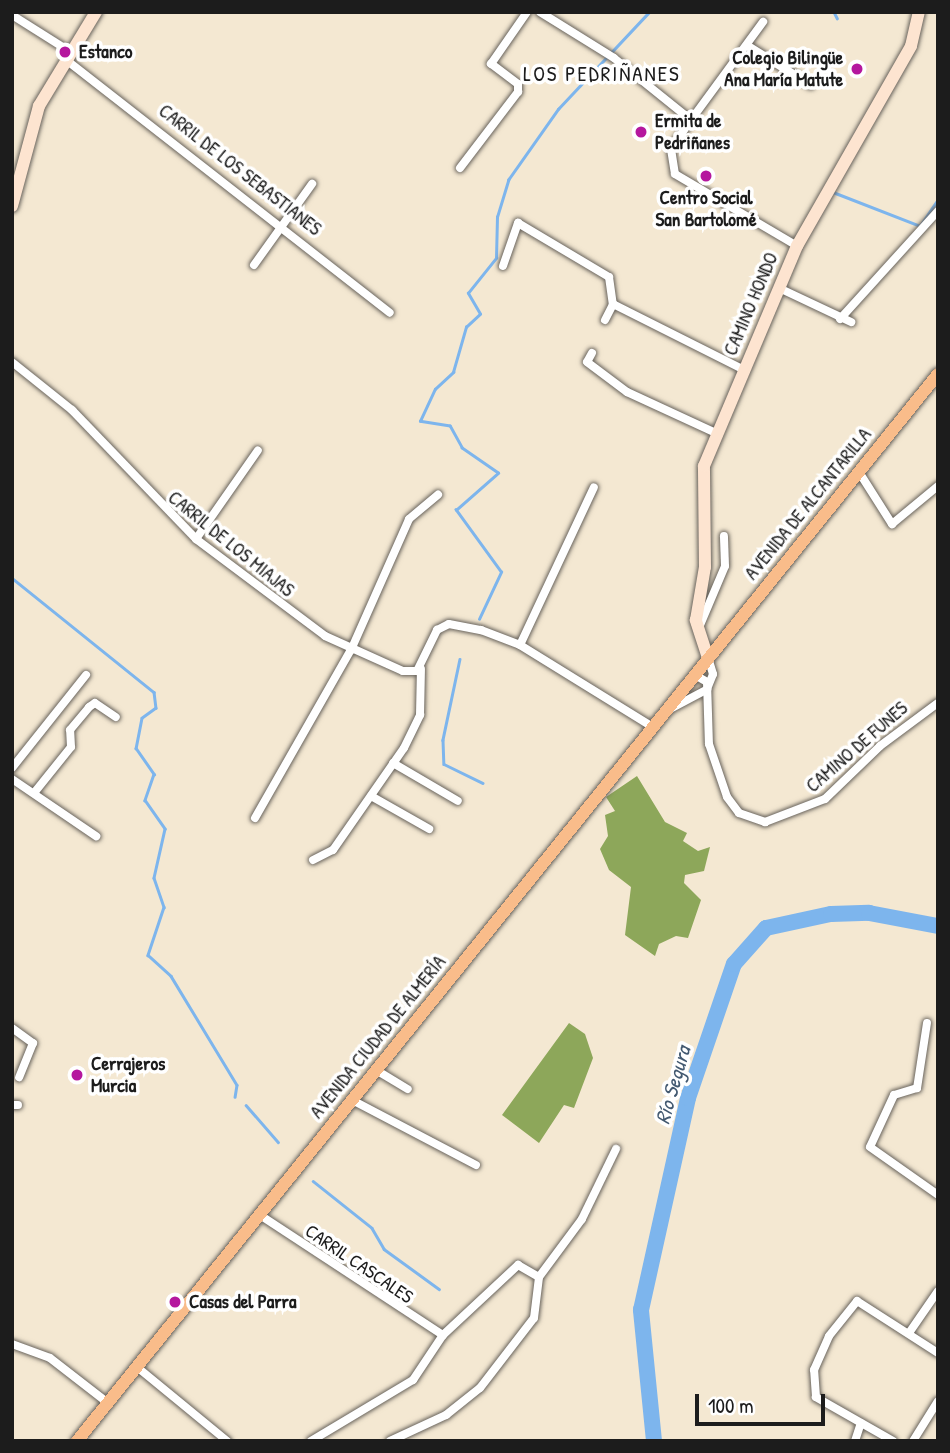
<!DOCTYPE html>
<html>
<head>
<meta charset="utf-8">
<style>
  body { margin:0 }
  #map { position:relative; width:950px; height:1453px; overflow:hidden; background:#f4e8d2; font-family:"Patrick Hand",sans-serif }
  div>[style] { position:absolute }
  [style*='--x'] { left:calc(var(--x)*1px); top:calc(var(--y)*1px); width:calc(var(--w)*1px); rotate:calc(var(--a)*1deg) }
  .forest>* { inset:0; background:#8da75a }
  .stream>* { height:2.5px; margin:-1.25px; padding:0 1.25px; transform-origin:1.25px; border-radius:1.25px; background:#7db5ed }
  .river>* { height:16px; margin:-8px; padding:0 8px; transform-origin:8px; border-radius:8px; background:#7db5ed }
  .roads { filter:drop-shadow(0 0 2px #68635c) drop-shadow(0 0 2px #68635c) }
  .street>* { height:8px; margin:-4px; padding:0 4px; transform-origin:4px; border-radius:4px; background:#fff }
  .secondary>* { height:12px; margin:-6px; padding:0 6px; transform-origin:6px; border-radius:6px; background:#fde4d0 }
  .primary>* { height:12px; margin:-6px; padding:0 6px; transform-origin:6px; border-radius:6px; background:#f9bc8a }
  .dots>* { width:19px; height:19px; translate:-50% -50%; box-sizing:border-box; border:4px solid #fff; border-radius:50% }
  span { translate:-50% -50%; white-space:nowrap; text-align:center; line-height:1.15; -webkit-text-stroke:7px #fff; paint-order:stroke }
  .poi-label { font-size:19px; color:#1c1c1c; font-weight:700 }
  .left { translate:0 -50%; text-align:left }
  .right { translate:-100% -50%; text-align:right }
  .street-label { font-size:19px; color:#1c1c1c }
  .neighbourhood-label { font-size:21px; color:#1c1c1c; letter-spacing:2px }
  .water-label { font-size:21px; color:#435970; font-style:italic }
  .frame { position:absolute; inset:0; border:14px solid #1c1c1c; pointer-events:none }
  .scale { position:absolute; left:695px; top:1394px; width:130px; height:32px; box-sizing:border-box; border:4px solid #1c1c1c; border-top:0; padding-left:9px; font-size:21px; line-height:24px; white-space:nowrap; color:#1c1c1c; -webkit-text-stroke:5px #fff; paint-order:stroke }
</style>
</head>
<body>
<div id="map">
  <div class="forest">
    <i style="clip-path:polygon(637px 776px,665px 822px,687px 833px,683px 841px,698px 851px,710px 847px,704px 871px,685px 875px,684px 883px,701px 900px,688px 938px,676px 936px,659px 944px,655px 956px,625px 935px,631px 887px,609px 870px,600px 849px,608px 836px,605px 815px,615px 811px,606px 797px)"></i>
    <i style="clip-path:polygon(569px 1023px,585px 1034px,593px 1058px,574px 1108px,564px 1105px,539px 1143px,502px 1115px)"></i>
  </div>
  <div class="stream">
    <i style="--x:834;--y:12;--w:7;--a:63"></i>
    <i style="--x:833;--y:192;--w:93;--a:21.3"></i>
    <i style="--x:920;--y:226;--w:32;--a:-56"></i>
    <i style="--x:12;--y:578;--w:182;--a:38.8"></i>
    <i style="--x:154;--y:692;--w:16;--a:83"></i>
    <i style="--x:156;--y:708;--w:17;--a:144"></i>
    <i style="--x:142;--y:718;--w:31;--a:101"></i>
    <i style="--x:136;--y:748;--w:32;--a:55"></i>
    <i style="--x:154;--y:774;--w:28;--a:109"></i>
    <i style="--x:145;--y:800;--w:35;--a:55"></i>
    <i style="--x:165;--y:829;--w:50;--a:102.7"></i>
    <i style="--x:154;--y:878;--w:31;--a:71"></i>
    <i style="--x:164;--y:907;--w:51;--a:108.4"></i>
    <i style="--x:148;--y:955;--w:31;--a:42"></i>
    <i style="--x:171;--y:976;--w:127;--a:58.8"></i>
    <i style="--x:237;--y:1085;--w:12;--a:99"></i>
    <i style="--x:479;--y:619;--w:52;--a:-64.9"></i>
    <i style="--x:501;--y:572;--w:77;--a:-126"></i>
    <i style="--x:456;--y:510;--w:56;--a:-41.4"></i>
    <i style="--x:498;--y:473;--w:44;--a:-145.2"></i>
    <i style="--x:462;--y:448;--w:25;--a:-119"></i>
    <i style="--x:450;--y:426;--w:30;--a:-171"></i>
    <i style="--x:420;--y:421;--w:35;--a:-65"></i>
    <i style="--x:435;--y:389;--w:25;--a:-43"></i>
    <i style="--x:453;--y:372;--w:47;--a:-73.9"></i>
    <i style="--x:466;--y:327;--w:19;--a:-43"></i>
    <i style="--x:480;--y:314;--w:24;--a:-120"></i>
    <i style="--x:468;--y:293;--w:45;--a:-51.3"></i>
    <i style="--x:496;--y:258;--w:41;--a:-88.6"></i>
    <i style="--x:497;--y:217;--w:39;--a:-73"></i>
    <i style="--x:508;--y:180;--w:87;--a:-54.8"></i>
    <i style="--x:558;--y:109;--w:133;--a:-46.8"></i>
    <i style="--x:460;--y:659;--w:83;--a:101.9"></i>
    <i style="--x:443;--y:740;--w:24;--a:88"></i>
    <i style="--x:444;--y:764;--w:43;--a:26"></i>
    <i style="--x:246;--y:1105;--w:49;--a:49.1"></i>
    <i style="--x:313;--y:1181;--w:75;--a:38.5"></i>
    <i style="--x:372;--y:1228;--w:24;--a:60"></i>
    <i style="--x:384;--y:1249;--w:68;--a:36"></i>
  </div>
  <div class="river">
    <i style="--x:654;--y:1441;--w:132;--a:-95.7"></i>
    <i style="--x:641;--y:1310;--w:217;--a:-77.5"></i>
    <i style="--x:688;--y:1098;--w:142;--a:-71.1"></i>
    <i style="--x:734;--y:964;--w:48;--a:-48.4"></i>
    <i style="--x:766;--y:928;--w:66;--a:-12.2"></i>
    <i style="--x:831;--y:914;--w:38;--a:-2"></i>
    <i style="--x:869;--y:913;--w:70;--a:10.7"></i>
  </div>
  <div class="roads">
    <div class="street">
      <i style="--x:540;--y:12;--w:87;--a:31.9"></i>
      <i style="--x:614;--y:58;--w:99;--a:38.8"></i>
      <i style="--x:691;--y:120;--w:35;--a:125"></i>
      <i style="--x:671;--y:149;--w:25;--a:81"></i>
      <i style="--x:675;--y:174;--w:142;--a:30.5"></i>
      <i style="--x:12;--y:15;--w:67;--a:32.3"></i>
      <i style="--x:748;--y:46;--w:74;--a:31.8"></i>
      <i style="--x:65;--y:59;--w:412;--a:38"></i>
      <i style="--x:691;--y:120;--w:122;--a:-53.7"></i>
      <i style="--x:460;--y:168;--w:96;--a:-52.7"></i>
      <i style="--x:518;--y:92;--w:8;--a:-90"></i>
      <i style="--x:518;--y:84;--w:34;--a:-143"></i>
      <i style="--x:491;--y:64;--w:63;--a:-55.3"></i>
      <i style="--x:254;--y:265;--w:100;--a:-54.4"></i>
      <i style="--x:503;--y:266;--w:46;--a:-70.8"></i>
      <i style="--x:518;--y:223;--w:106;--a:30.7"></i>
      <i style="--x:609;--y:277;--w:27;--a:82"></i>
      <i style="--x:779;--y:288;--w:80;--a:25.3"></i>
      <i style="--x:840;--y:319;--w:146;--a:-47.8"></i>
      <i style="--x:605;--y:320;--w:18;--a:-63"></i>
      <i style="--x:613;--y:304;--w:147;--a:26.7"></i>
      <i style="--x:592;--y:353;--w:10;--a:119"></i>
      <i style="--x:587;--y:362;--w:50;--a:36.9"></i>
      <i style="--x:627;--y:392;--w:100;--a:24.8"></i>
      <i style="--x:12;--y:362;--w:77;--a:38.7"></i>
      <i style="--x:72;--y:410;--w:179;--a:46.1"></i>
      <i style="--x:196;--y:539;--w:161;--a:36.9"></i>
      <i style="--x:325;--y:636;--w:85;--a:24.2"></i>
      <i style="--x:403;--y:671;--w:14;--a:0"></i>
      <i style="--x:417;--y:671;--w:46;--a:-64"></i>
      <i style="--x:437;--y:630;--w:13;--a:-27"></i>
      <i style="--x:449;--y:624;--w:33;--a:11"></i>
      <i style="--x:481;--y:630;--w:42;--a:21"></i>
      <i style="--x:520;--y:645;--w:156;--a:31.7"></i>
      <i style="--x:859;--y:472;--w:62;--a:57.6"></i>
      <i style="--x:892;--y:524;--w:60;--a:-39.6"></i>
      <i style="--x:196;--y:539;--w:108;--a:-55.1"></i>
      <i style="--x:698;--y:630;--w:69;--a:-67.1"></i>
      <i style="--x:725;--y:566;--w:30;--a:-92"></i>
      <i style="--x:520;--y:645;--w:174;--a:-64.9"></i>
      <i style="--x:695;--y:675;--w:14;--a:30"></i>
      <i style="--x:707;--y:682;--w:62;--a:88.2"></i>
      <i style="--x:709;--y:744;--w:56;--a:71.2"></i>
      <i style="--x:727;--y:797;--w:20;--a:53"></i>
      <i style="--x:739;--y:813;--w:28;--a:19"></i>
      <i style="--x:765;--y:822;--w:64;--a:-21"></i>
      <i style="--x:825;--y:799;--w:76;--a:-43.9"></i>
      <i style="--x:880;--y:746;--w:72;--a:-36.6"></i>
      <i style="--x:672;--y:708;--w:40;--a:-28"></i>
      <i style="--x:707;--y:689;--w:16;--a:-68"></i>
      <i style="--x:713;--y:674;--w:17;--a:-107"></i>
      <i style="--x:393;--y:763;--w:75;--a:30.3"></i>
      <i style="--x:12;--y:768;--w:119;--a:-51.5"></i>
      <i style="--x:12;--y:779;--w:102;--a:34.2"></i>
      <i style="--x:34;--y:793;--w:59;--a:-51.2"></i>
      <i style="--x:71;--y:747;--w:17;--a:-93"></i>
      <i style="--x:70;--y:730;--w:30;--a:-50"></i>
      <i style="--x:89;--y:707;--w:7;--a:-34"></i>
      <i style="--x:95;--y:703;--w:25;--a:34"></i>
      <i style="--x:371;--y:796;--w:67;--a:29.6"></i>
      <i style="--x:255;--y:818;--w:193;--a:-60.3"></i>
      <i style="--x:351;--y:650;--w:143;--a:-66.1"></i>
      <i style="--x:409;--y:519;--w:38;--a:-40"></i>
      <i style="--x:313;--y:860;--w:22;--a:-27"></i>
      <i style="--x:333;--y:850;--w:124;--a:-55.2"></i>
      <i style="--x:404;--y:748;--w:37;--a:-64"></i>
      <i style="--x:420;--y:715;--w:46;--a:-88.8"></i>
      <i style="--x:927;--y:1023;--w:66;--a:98.7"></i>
      <i style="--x:917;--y:1088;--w:24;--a:163"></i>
      <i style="--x:894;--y:1095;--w:57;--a:114.8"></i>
      <i style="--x:870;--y:1147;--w:83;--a:35.2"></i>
      <i style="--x:12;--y:1028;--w:26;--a:36"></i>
      <i style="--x:33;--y:1043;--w:37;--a:112"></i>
      <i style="--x:376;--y:1070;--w:37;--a:31"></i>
      <i style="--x:352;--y:1100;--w:140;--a:27.7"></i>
      <i style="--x:12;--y:1105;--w:6;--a:0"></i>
      <i style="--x:260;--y:1215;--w:219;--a:33.3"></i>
      <i style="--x:909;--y:1333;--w:51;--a:-55.4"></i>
      <i style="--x:12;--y:1344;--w:40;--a:20.2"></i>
      <i style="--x:50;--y:1358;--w:73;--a:37.8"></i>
      <i style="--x:137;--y:1367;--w:117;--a:39.4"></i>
      <i style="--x:311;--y:1441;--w:119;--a:-30.9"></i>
      <i style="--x:413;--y:1380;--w:54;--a:-56.3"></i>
      <i style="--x:443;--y:1335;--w:103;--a:-43"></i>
      <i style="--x:518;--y:1265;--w:24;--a:30"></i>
      <i style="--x:539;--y:1277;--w:72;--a:-53.4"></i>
      <i style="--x:582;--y:1219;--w:78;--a:-64.1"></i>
      <i style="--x:390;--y:1441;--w:62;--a:-24.9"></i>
      <i style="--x:446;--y:1415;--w:43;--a:-38.5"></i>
      <i style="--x:480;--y:1388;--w:88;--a:-52.4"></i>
      <i style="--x:534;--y:1318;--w:41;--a:-83"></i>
      <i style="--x:855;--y:1441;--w:19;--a:-72"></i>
      <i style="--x:893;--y:1441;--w:89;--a:-150.3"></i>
      <i style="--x:816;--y:1397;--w:27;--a:-94"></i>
      <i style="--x:814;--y:1370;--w:37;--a:-66"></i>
      <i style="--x:829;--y:1336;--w:45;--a:-51.3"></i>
      <i style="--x:857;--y:1301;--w:96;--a:32.7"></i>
      <i style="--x:913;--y:1441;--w:47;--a:-58"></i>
    </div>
    <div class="secondary">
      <i style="--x:12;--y:206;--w:104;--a:-74.9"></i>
      <i style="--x:39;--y:106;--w:110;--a:-58.8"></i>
      <i style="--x:708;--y:658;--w:40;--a:-108"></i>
      <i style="--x:696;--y:620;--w:54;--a:-80.4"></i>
      <i style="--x:705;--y:567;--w:101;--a:-90.6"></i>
      <i style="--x:704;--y:466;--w:239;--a:-67.1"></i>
      <i style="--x:797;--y:246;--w:230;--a:-60.3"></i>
      <i style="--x:911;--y:46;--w:35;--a:-77"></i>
    </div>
    <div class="primary">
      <i style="--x:77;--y:1441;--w:1371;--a:-51.1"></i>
    </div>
  </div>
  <div class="dots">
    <i style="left:65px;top:52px;background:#b5179e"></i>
    <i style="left:857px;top:69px;background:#b5179e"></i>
    <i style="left:641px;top:132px;background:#b5179e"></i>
    <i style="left:706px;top:176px;background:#b5179e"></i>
    <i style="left:77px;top:1075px;background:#b5179e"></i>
    <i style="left:175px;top:1302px;background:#b5179e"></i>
  </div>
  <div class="poi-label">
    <span class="left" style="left:79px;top:52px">Estanco</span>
    <span class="right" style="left:843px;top:69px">Colegio Bilingüe<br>Ana María Matute</span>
    <span class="left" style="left:655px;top:132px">Ermita de<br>Pedriñanes</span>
    <span style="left:706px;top:209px">Centro Social<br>San Bartolomé</span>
    <span class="left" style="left:91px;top:1075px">Cerrajeros<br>Murcia</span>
    <span class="left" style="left:189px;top:1302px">Casas del Parra</span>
  </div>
  <div class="street-label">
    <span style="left:240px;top:170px;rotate:38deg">CARRIL DE LOS SEBASTIANES</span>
    <span style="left:751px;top:304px;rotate:-67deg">CAMINO HONDO</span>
    <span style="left:808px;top:504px;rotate:-51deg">AVENIDA DE ALCANTARILLA</span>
    <span style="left:231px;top:544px;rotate:39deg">CARRIL DE LOS MIAJAS</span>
    <span style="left:857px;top:747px;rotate:-41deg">CAMINO DE FUNES</span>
    <span style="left:378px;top:1037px;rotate:-51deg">AVENIDA CIUDAD DE ALMERÍA</span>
    <span style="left:359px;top:1264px;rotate:34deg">CARRIL CASCALES</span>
  </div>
  <div class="neighbourhood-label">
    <span style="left:602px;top:74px">LOS PEDRIÑANES</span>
  </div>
  <div class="water-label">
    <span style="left:673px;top:1085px;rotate:-74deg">Río Segura</span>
  </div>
  <div class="frame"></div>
  <div class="scale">100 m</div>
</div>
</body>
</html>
